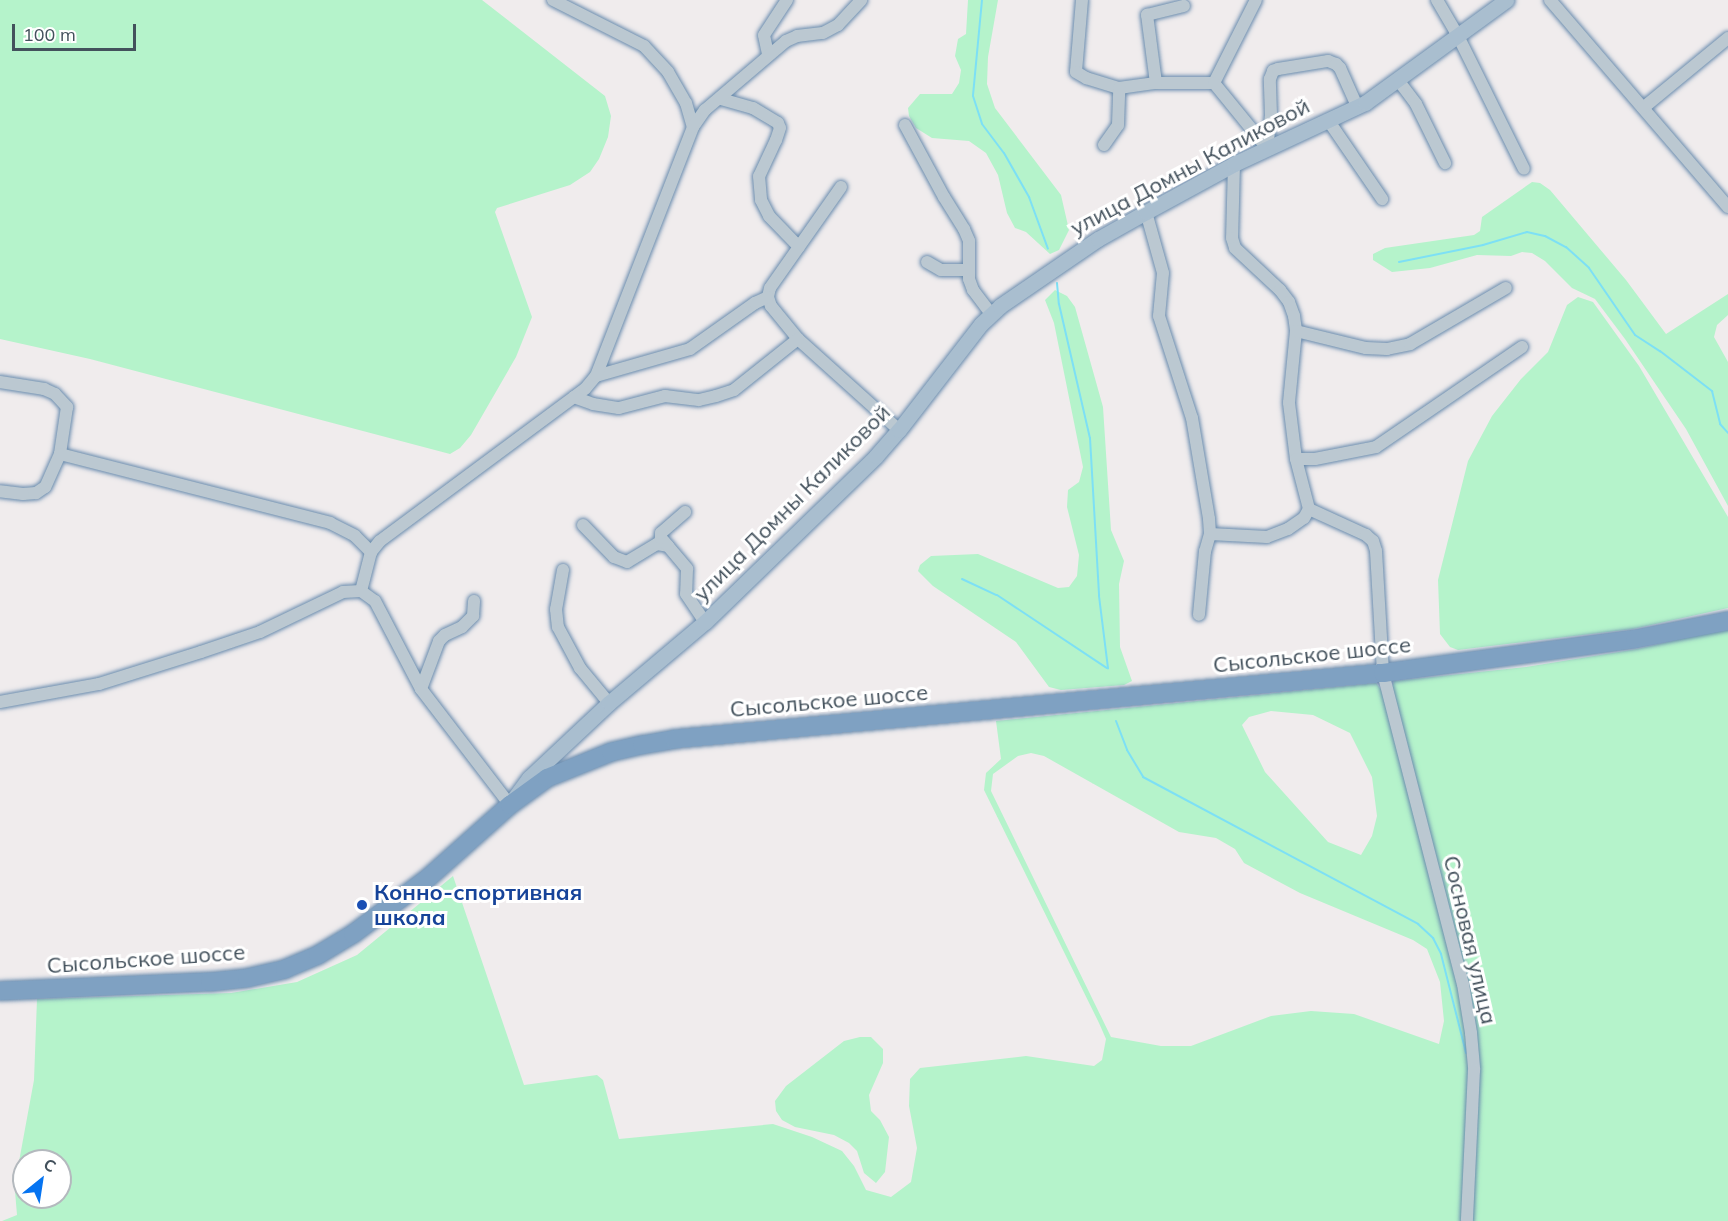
<!DOCTYPE html>
<html>
<head>
<meta charset="utf-8">
<style>
  body { margin:0 }
  #map { position:relative; width:1728px; height:1221px; overflow:hidden; background:#f0eced; font-family:Mulish,sans-serif }
  div>[style] { position:absolute }
  [style*='--x'] { left:calc(var(--x)*1px); top:calc(var(--y)*1px); width:calc(var(--w)*1px); rotate:calc(var(--a)*1deg) }
  .green>* { inset:0; background:#b5f3cb }
  .stream>* { height:2px; margin:-1px; padding:0 1px; transform-origin:1px; border-radius:1px; background:#7de0f5 }
  .roads { filter:drop-shadow(0 0 2px #6a8cae) drop-shadow(0 0 2px #6a8cae) }
  .minor>* { height:12px; margin:-6px; padding:0 6px; transform-origin:6px; border-radius:6px; background:#bbc8d1 }
  .major>* { height:15px; margin:-7.5px; padding:0 7.5px; transform-origin:7.5px; border-radius:7.5px; background:#a9becf }
  .highway>* { height:18px; margin:-9px; padding:0 9px; transform-origin:9px; border-radius:9px; background:#7fa1c2 }
  .dots>* { width:16px; height:16px; translate:-50% -50%; box-sizing:border-box; border:3px solid #fff; border-radius:50% }
  span { translate:-50% -50%; white-space:nowrap; text-align:center; line-height:1.15; -webkit-text-stroke:6px #fff; paint-order:stroke }
  .street-label { font-size:22px; color:#43515c }
  .transit-label { font-size:22px; color:#164399; font-weight:700 }
  .left { translate:0 -50%; text-align:left }
  .north { position:absolute; left:12px; top:1149px; width:60px; height:60px; box-sizing:border-box; background:#fff; border:2px solid #b4b9be; border-radius:50%; rotate:30deg; font-size:16px; font-weight:700; line-height:24px; text-align:center; color:#43515c }
  .north::after { content:''; display:block; margin:auto; width:21px; height:27px; background:#0674f1; clip-path:polygon(50% 0,100% 100%,50% 72%,0 100%) }
  .scale { position:absolute; left:12px; top:24px; width:124px; height:27px; box-sizing:border-box; border:3px solid #43515c; border-top:0; padding-left:8px; font-size:18px; line-height:21px; white-space:nowrap; color:#43515c; -webkit-text-stroke:4px #fff; paint-order:stroke }
</style>
</head>
<body>
<div id="map">
  <div class="green">
    <i style="clip-path:polygon(0 0,482px 0,605px 96px,611px 116px,608px 137px,599px 159px,590px 172px,570px 185px,497px 208px,495px 212px,532px 317px,516px 357px,471px 435px,460px 448px,450px 454px,90px 359px,0 339px)"></i>
    <i style="clip-path:polygon(968px 0,998px 0,988px 57px,987px 84px,995px 108px,1061px 195px,1069px 230px,1059px 250px,1050px 254px,1026px 232px,1015px 228px,1007px 213px,998px 175px,986px 153px,969px 141px,932px 138px,916px 128px,909px 116px,908px 108px,920px 94px,952px 94px,959px 83px,961px 70px,955px 56px,958px 39px,966px 34px)"></i>
    <i style="clip-path:polygon(1532px 182px,1540px 183px,1550px 190px,1626px 280px,1666px 334px,1728px 294px,1728px 315px,1717px 325px,1714px 337px,1728px 362px,1728px 506px,1686px 429px,1625px 339px,1595px 299px,1572px 288px,1545px 261px,1532px 253px,1522px 252px,1511px 256px,1477px 255px,1430px 268px,1392px 272px,1373px 260px,1373px 254px,1385px 248px,1474px 235px,1480px 231px,1482px 217px)"></i>
    <i style="clip-path:polygon(1055px 290px,1067px 296px,1075px 307px,1103px 407px,1111px 530px,1124px 561px,1119px 584px,1120px 647px,1132px 681px,1124px 685px,1061px 690px,1049px 687px,1016px 642px,933px 586px,918px 571px,920px 565px,931px 556px,978px 554px,1058px 588px,1069px 587px,1077px 576px,1079px 555px,1067px 507px,1068px 490px,1079px 482px,1083px 467px,1054px 323px,1045px 300px)"></i>
    <i style="clip-path:polygon(1578px 297px,1593px 302px,1639px 366px,1728px 517px,1728px 608px,1633px 629px,1458px 650px,1450px 647px,1440px 634px,1438px 580px,1468px 461px,1492px 416px,1521px 379px,1548px 352px,1567px 305px)"></i>
    <i style="clip-path:polygon(1728px 628px,1728px 1221px,1472px 1221px,1479px 1070px,1391px 690px,1394px 681px,1526px 667px,1637px 649px)"></i>
    <i style="clip-path:polygon(evenodd,1376px 683px,1383px 692px,1459px 984px,1470px 1070px,1463px 1221px,2px 1221px,17px 1215px,15px 1191px,18px 1167px,34px 1080px,37px 999px,231px 993px,297px 982px,357px 955px,453px 876px,524px 1085px,597px 1075px,603px 1080px,619px 1139px,773px 1124px,812px 1137px,842px 1151px,854px 1166px,866px 1190px,891px 1197px,911px 1182px,917px 1148px,909px 1106px,910px 1079px,920px 1068px,1026px 1056px,1094px 1066px,1102px 1060px,1106px 1039px,1099px 1023px,984px 790px,986px 773px,1001px 759px,996px 721px,1376px 683px,1271px 711px,1313px 715px,1350px 733px,1372px 777px,1377px 816px,1372px 836px,1361px 855px,1328px 842px,1265px 772px,1242px 725px,1249px 717px,1271px 711px,1376px 683px,1031px 753px,1044px 756px,1179px 832px,1216px 838px,1235px 849px,1244px 863px,1300px 893px,1413px 940px,1427px 949px,1440px 982px,1444px 1021px,1439px 1044px,1354px 1014px,1311px 1011px,1271px 1016px,1191px 1046px,1161px 1046px,1111px 1037px,991px 791px,993px 774px,1018px 756px,1031px 753px,1376px 683px,24px 1161px,60px 1161px,60px 1197px,24px 1197px,24px 1161px)"></i>
    <i style="clip-path:polygon(860px 1037px,871px 1037px,883px 1049px,883px 1063px,869px 1095px,871px 1111px,880px 1120px,889px 1137px,885px 1172px,876px 1183px,864px 1173px,857px 1151px,849px 1143px,834px 1135px,795px 1127px,782px 1120px,776px 1111px,775px 1101px,786px 1086px,844px 1041px)"></i>
  </div>
  <div class="stream">
    <i style="--x:982;--y:0;--w:96;--a:95.4"></i>
    <i style="--x:973;--y:96;--w:29;--a:72"></i>
    <i style="--x:982;--y:124;--w:36;--a:53"></i>
    <i style="--x:1004;--y:153;--w:51;--a:60.4"></i>
    <i style="--x:1029;--y:197;--w:55;--a:69.9"></i>
    <i style="--x:1399;--y:262;--w:86;--a:-11.4"></i>
    <i style="--x:1483;--y:245;--w:46;--a:-16.5"></i>
    <i style="--x:1527;--y:232;--w:18;--a:13"></i>
    <i style="--x:1545;--y:236;--w:24;--a:28"></i>
    <i style="--x:1566;--y:247;--w:31;--a:42"></i>
    <i style="--x:1589;--y:268;--w:81;--a:55.5"></i>
    <i style="--x:1635;--y:335;--w:30;--a:33"></i>
    <i style="--x:1660;--y:351;--w:66;--a:37.6"></i>
    <i style="--x:1712;--y:391;--w:34;--a:76"></i>
    <i style="--x:1720;--y:424;--w:12;--a:48"></i>
    <i style="--x:1057;--y:283;--w:21;--a:85"></i>
    <i style="--x:1059;--y:304;--w:138;--a:77"></i>
    <i style="--x:1090;--y:438;--w:158;--a:86.7"></i>
    <i style="--x:1099;--y:596;--w:73;--a:82.9"></i>
    <i style="--x:962;--y:579;--w:38;--a:25"></i>
    <i style="--x:997;--y:595;--w:132;--a:33.6"></i>
    <i style="--x:1116;--y:721;--w:31;--a:69"></i>
    <i style="--x:1127;--y:750;--w:31;--a:59"></i>
    <i style="--x:1143;--y:777;--w:312;--a:28.1"></i>
    <i style="--x:1418;--y:924;--w:21;--a:43"></i>
    <i style="--x:1433;--y:938;--w:18;--a:63"></i>
    <i style="--x:1441;--y:954;--w:102;--a:75.8"></i>
  </div>
  <div class="roads">
    <div class="minor">
      <i style="--x:553;--y:0;--w:102;--a:26.8"></i>
      <i style="--x:644;--y:46;--w:35;--a:47"></i>
      <i style="--x:668;--y:72;--w:36;--a:60"></i>
      <i style="--x:686;--y:103;--w:25;--a:74"></i>
      <i style="--x:1082;--y:0;--w:72;--a:94.8"></i>
      <i style="--x:1076;--y:72;--w:12;--a:31"></i>
      <i style="--x:1086;--y:78;--w:34;--a:17"></i>
      <i style="--x:1119;--y:88;--w:37;--a:-8"></i>
      <i style="--x:1156;--y:83;--w:58;--a:0"></i>
      <i style="--x:1437;--y:0;--w:42;--a:59.7"></i>
      <i style="--x:1458;--y:36;--w:148;--a:63.6"></i>
      <i style="--x:1550;--y:0;--w:273;--a:49.3"></i>
      <i style="--x:768;--y:54;--w:19;--a:-102"></i>
      <i style="--x:764;--y:35;--w:42;--a:-56.7"></i>
      <i style="--x:1398;--y:80;--w:30;--a:53"></i>
      <i style="--x:1416;--y:104;--w:66;--a:63.8"></i>
      <i style="--x:1156;--y:83;--w:69;--a:-97.5"></i>
      <i style="--x:1147;--y:15;--w:38;--a:-14"></i>
      <i style="--x:1214;--y:83;--w:93;--a:-63.2"></i>
      <i style="--x:1214;--y:83;--w:84;--a:50.8"></i>
      <i style="--x:721;--y:99;--w:33;--a:16"></i>
      <i style="--x:753;--y:108;--w:29;--a:31"></i>
      <i style="--x:778;--y:123;--w:5;--a:68"></i>
      <i style="--x:780;--y:128;--w:13;--a:108"></i>
      <i style="--x:776;--y:140;--w:40;--a:115"></i>
      <i style="--x:759;--y:176;--w:24;--a:85"></i>
      <i style="--x:761;--y:200;--w:18;--a:63"></i>
      <i style="--x:769;--y:216;--w:43;--a:45.9"></i>
      <i style="--x:1643;--y:108;--w:110;--a:-39.5"></i>
      <i style="--x:1328;--y:120;--w:96;--a:55.6"></i>
      <i style="--x:905;--y:125;--w:82;--a:61.6"></i>
      <i style="--x:944;--y:197;--w:38;--a:58"></i>
      <i style="--x:964;--y:229;--w:13;--a:67"></i>
      <i style="--x:969;--y:241;--w:38;--a:90"></i>
      <i style="--x:969;--y:279;--w:12;--a:70"></i>
      <i style="--x:973;--y:290;--w:30;--a:53"></i>
      <i style="--x:1104;--y:145;--w:24;--a:-55"></i>
      <i style="--x:1118;--y:125;--w:37;--a:-88"></i>
      <i style="--x:1267;--y:148;--w:33;--a:-83"></i>
      <i style="--x:1271;--y:115;--w:36;--a:-92"></i>
      <i style="--x:1270;--y:79;--w:9;--a:-69"></i>
      <i style="--x:1273;--y:71;--w:5;--a:-22"></i>
      <i style="--x:1278;--y:69;--w:51;--a:-9.1"></i>
      <i style="--x:1328;--y:61;--w:9;--a:21"></i>
      <i style="--x:1336;--y:64;--w:6;--a:45"></i>
      <i style="--x:1340;--y:68;--w:42;--a:65.9"></i>
      <i style="--x:1234;--y:164;--w:74;--a:91.5"></i>
      <i style="--x:1232;--y:238;--w:10;--a:73"></i>
      <i style="--x:1235;--y:248;--w:62;--a:43"></i>
      <i style="--x:1280;--y:290;--w:15;--a:53"></i>
      <i style="--x:1289;--y:302;--w:15;--a:70"></i>
      <i style="--x:1294;--y:316;--w:15;--a:82"></i>
      <i style="--x:1296;--y:331;--w:72;--a:95.6"></i>
      <i style="--x:1289;--y:403;--w:56;--a:82.9"></i>
      <i style="--x:1296;--y:459;--w:52;--a:75.4"></i>
      <i style="--x:1309;--y:509;--w:63;--a:24.5"></i>
      <i style="--x:1366;--y:535;--w:9;--a:41"></i>
      <i style="--x:1373;--y:541;--w:10;--a:73"></i>
      <i style="--x:1376;--y:551;--w:122;--a:86.7"></i>
      <i style="--x:1383;--y:673;--w:321;--a:75.6"></i>
      <i style="--x:1463;--y:984;--w:50;--a:80.7"></i>
      <i style="--x:1471;--y:1033;--w:37;--a:85"></i>
      <i style="--x:1474;--y:1070;--w:151;--a:92.7"></i>
      <i style="--x:841;--y:187;--w:123;--a:125.1"></i>
      <i style="--x:770;--y:288;--w:9;--a:103"></i>
      <i style="--x:768;--y:297;--w:9;--a:72"></i>
      <i style="--x:771;--y:306;--w:43;--a:50.7"></i>
      <i style="--x:798;--y:339;--w:136;--a:42"></i>
      <i style="--x:1146;--y:212;--w:63;--a:74.4"></i>
      <i style="--x:1163;--y:273;--w:43;--a:95.3"></i>
      <i style="--x:1159;--y:316;--w:107;--a:72.1"></i>
      <i style="--x:1192;--y:418;--w:102;--a:80.4"></i>
      <i style="--x:1209;--y:519;--w:15;--a:86"></i>
      <i style="--x:1210;--y:534;--w:18;--a:106"></i>
      <i style="--x:1205;--y:551;--w:64;--a:95.4"></i>
      <i style="--x:927;--y:262;--w:16;--a:30"></i>
      <i style="--x:941;--y:270;--w:27;--a:0"></i>
      <i style="--x:1296;--y:331;--w:72;--a:13.7"></i>
      <i style="--x:1366;--y:348;--w:21;--a:3"></i>
      <i style="--x:1387;--y:349;--w:24;--a:-12"></i>
      <i style="--x:1410;--y:344;--w:111;--a:-30.3"></i>
      <i style="--x:596;--y:376;--w:98;--a:-16"></i>
      <i style="--x:690;--y:349;--w:80;--a:-35.3"></i>
      <i style="--x:755;--y:303;--w:14;--a:-25"></i>
      <i style="--x:0;--y:382;--w:45;--a:9"></i>
      <i style="--x:44;--y:389;--w:12;--a:24"></i>
      <i style="--x:55;--y:394;--w:18;--a:47"></i>
      <i style="--x:67;--y:407;--w:48;--a:98.5"></i>
      <i style="--x:60;--y:454;--w:36;--a:114"></i>
      <i style="--x:45;--y:487;--w:11;--a:146"></i>
      <i style="--x:36;--y:493;--w:13;--a:176"></i>
      <i style="--x:23;--y:494;--w:23;--a:-173"></i>
      <i style="--x:574;--y:397;--w:20;--a:20"></i>
      <i style="--x:593;--y:404;--w:26;--a:9"></i>
      <i style="--x:619;--y:408;--w:48;--a:-14.6"></i>
      <i style="--x:665;--y:396;--w:34;--a:7"></i>
      <i style="--x:699;--y:400;--w:17;--a:-13"></i>
      <i style="--x:716;--y:396;--w:19;--a:-18"></i>
      <i style="--x:734;--y:390;--w:82;--a:-38.6"></i>
      <i style="--x:60;--y:454;--w:279;--a:14.3"></i>
      <i style="--x:330;--y:523;--w:28;--a:27"></i>
      <i style="--x:355;--y:536;--w:23;--a:45"></i>
      <i style="--x:1296;--y:459;--w:19;--a:0"></i>
      <i style="--x:1315;--y:459;--w:62;--a:-11.1"></i>
      <i style="--x:1376;--y:447;--w:177;--a:-34.4"></i>
      <i style="--x:583;--y:525;--w:45;--a:45.9"></i>
      <i style="--x:614;--y:557;--w:14;--a:21"></i>
      <i style="--x:627;--y:562;--w:35;--a:-31"></i>
      <i style="--x:657;--y:544;--w:11;--a:10"></i>
      <i style="--x:668;--y:546;--w:30;--a:50"></i>
      <i style="--x:687;--y:569;--w:25;--a:92"></i>
      <i style="--x:686;--y:594;--w:34;--a:56"></i>
      <i style="--x:1210;--y:534;--w:57;--a:3"></i>
      <i style="--x:1267;--y:537;--w:22;--a:-21"></i>
      <i style="--x:1288;--y:529;--w:19;--a:-35"></i>
      <i style="--x:1304;--y:518;--w:10;--a:-61"></i>
      <i style="--x:668;--y:546;--w:11;--a:-131"></i>
      <i style="--x:661;--y:538;--w:5;--a:-90"></i>
      <i style="--x:661;--y:533;--w:32;--a:-41"></i>
      <i style="--x:563;--y:570;--w:40;--a:100"></i>
      <i style="--x:556;--y:609;--w:18;--a:84"></i>
      <i style="--x:558;--y:627;--w:47;--a:61.8"></i>
      <i style="--x:580;--y:668;--w:45;--a:50.4"></i>
      <i style="--x:361;--y:591;--w:40;--a:-75.6"></i>
      <i style="--x:371;--y:552;--w:14;--a:-51"></i>
      <i style="--x:380;--y:541;--w:255;--a:-36.6"></i>
      <i style="--x:585;--y:389;--w:17;--a:-50"></i>
      <i style="--x:596;--y:376;--w:267;--a:-68.7"></i>
      <i style="--x:693;--y:127;--w:21;--a:-55"></i>
      <i style="--x:705;--y:110;--w:106;--a:-40.4"></i>
      <i style="--x:786;--y:41;--w:12;--a:-24"></i>
      <i style="--x:797;--y:36;--w:26;--a:-7"></i>
      <i style="--x:823;--y:33;--w:17;--a:-28"></i>
      <i style="--x:838;--y:25;--w:34;--a:-47"></i>
      <i style="--x:421;--y:689;--w:51;--a:-69.4"></i>
      <i style="--x:439;--y:641;--w:8;--a:-45"></i>
      <i style="--x:445;--y:635;--w:19;--a:-25"></i>
      <i style="--x:462;--y:627;--w:16;--a:-45"></i>
      <i style="--x:473;--y:616;--w:15;--a:-86"></i>
      <i style="--x:0;--y:702;--w:101;--a:-10.3"></i>
      <i style="--x:99;--y:684;--w:107;--a:-17.4"></i>
      <i style="--x:201;--y:652;--w:62;--a:-18.7"></i>
      <i style="--x:260;--y:632;--w:92;--a:-25.7"></i>
      <i style="--x:343;--y:592;--w:18;--a:-3"></i>
      <i style="--x:361;--y:591;--w:17;--a:36"></i>
      <i style="--x:375;--y:601;--w:99;--a:62.4"></i>
      <i style="--x:421;--y:689;--w:146;--a:52.5"></i>
    </div>
    <div class="major">
      <i style="--x:515;--y:797;--w:24;--a:-54"></i>
      <i style="--x:529;--y:778;--w:110;--a:-43.2"></i>
      <i style="--x:609;--y:703;--w:126;--a:-40.2"></i>
      <i style="--x:705;--y:622;--w:238;--a:-44.1"></i>
      <i style="--x:876;--y:456;--w:35;--a:-49"></i>
      <i style="--x:899;--y:430;--w:134;--a:-52.3"></i>
      <i style="--x:981;--y:324;--w:26;--a:-43"></i>
      <i style="--x:1000;--y:306;--w:119;--a:-34.4"></i>
      <i style="--x:1098;--y:239;--w:55;--a:-29.4"></i>
      <i style="--x:1146;--y:212;--w:100;--a:-28.6"></i>
      <i style="--x:1234;--y:164;--w:145;--a:-25"></i>
      <i style="--x:1365;--y:103;--w:175;--a:-36.1"></i>
    </div>
    <div class="highway">
      <i style="--x:0;--y:991;--w:210;--a:-2.5"></i>
      <i style="--x:210;--y:982;--w:37;--a:-6"></i>
      <i style="--x:247;--y:978;--w:39;--a:-13"></i>
      <i style="--x:285;--y:969;--w:36;--a:-23"></i>
      <i style="--x:318;--y:955;--w:41;--a:-31"></i>
      <i style="--x:353;--y:934;--w:94;--a:-36.7"></i>
      <i style="--x:428;--y:878;--w:110;--a:-41.7"></i>
      <i style="--x:510;--y:805;--w:46;--a:-36.1"></i>
      <i style="--x:547;--y:778;--w:69;--a:-22.1"></i>
      <i style="--x:611;--y:752;--w:32;--a:-13"></i>
      <i style="--x:642;--y:745;--w:34;--a:-10"></i>
      <i style="--x:675;--y:739;--w:711;--a:-5.33"></i>
      <i style="--x:1383;--y:673;--w:254;--a:-7.7"></i>
      <i style="--x:1635;--y:639;--w:95;--a:-11"></i>
    </div>
  </div>
  <div class="dots">
    <i style="left:362px;top:905px;background:#1a4fb4"></i>
  </div>
  <div class="street-label">
    <span style="left:1190px;top:167px;rotate:-28deg">улица Домны Каликовой</span>
    <span style="left:792px;top:503px;rotate:-45deg">улица Домны Каликовой</span>
    <span style="left:1312px;top:655px;rotate:-6deg">Сысольское шоссе</span>
    <span style="left:829px;top:701px;rotate:-5deg">Сысольское шоссе</span>
    <span style="left:1470px;top:940px;rotate:77deg">Сосновая улица</span>
    <span style="left:146px;top:959px;rotate:-4deg">Сысольское шоссе</span>
  </div>
  <div class="transit-label">
    <span class="left" style="left:374px;top:905px">Конно-спортивная<br>школа</span>
  </div>
  <div class="north">С</div>
  <div class="scale">100 m</div>
</div>
</body>
</html>
